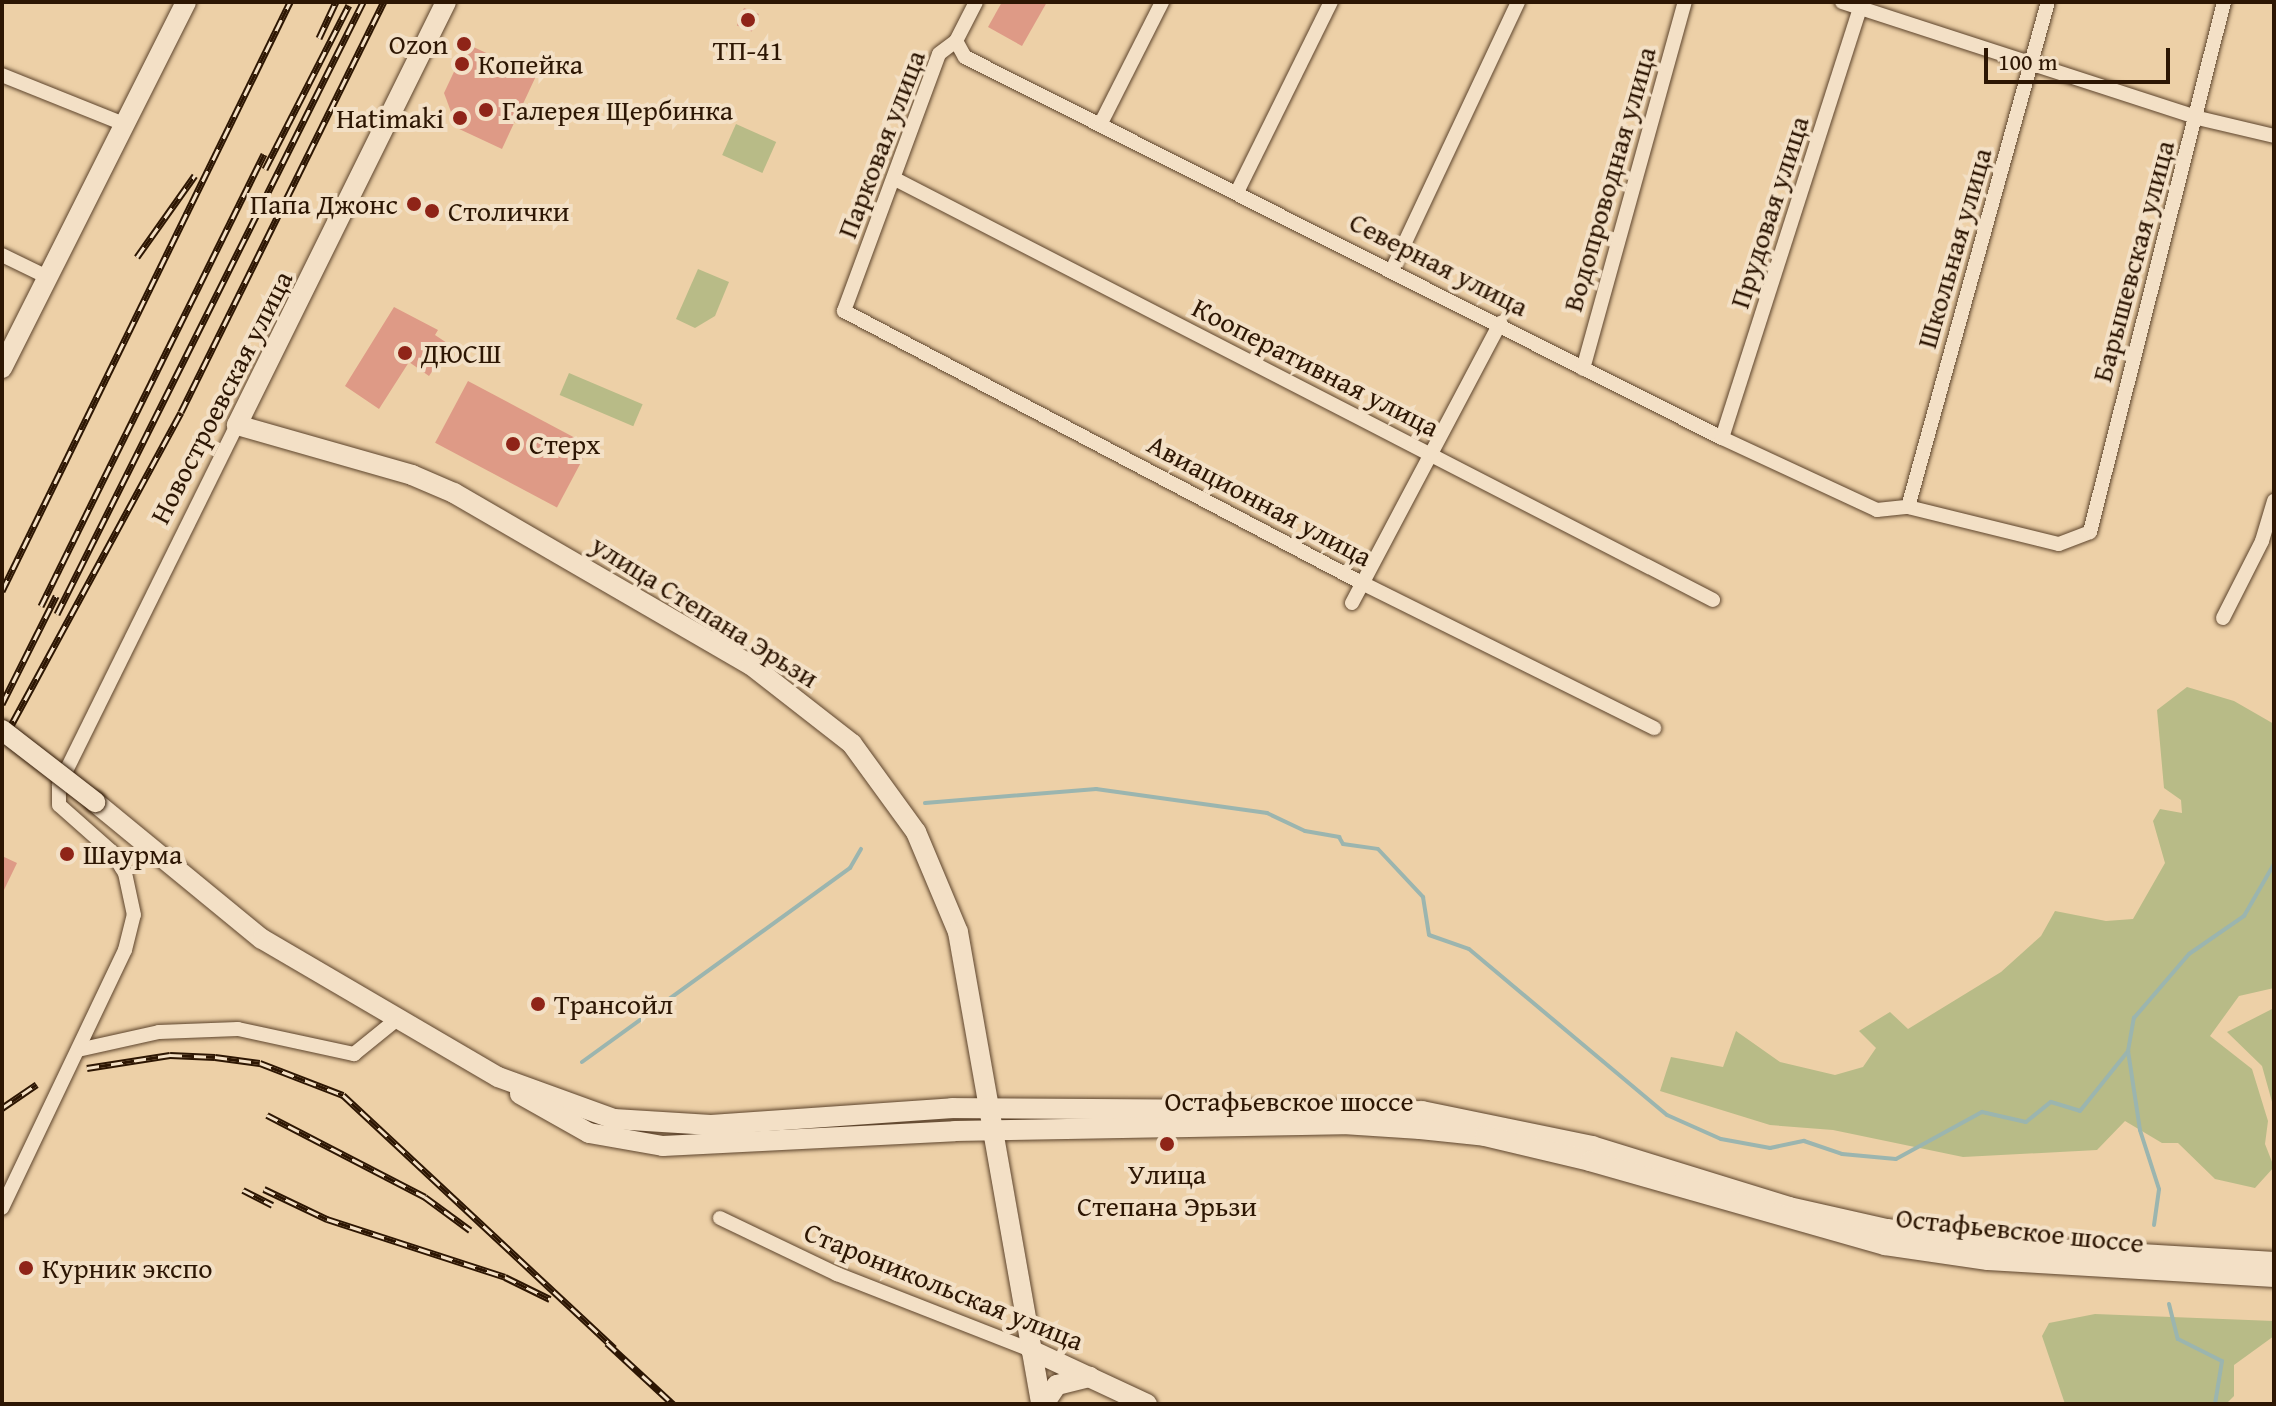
<!DOCTYPE html>
<html>
<head>
<meta charset="utf-8">
<style>
  body { margin:0 }
  #map { position:relative; width:2276px; height:1406px; overflow:hidden; background:#edd0a7; font-family:"Gentium Book Plus",serif }
  div>[style] { position:absolute }
  [style*='--x'] { left:calc(var(--x)*1px); top:calc(var(--y)*1px); width:calc(var(--w)*1px); rotate:calc(var(--a)*1deg) }
  .green>* { inset:0; background:#b8bb87; transform-origin:0 0 }
  .stream>* { height:4px; margin:-2px; padding:0 2px; transform-origin:2px; border-radius:2px; background:#9bb5af }
  .building>* { inset:0; background:#de9a86; transform-origin:0 0 }
  .roads { filter:drop-shadow(0 0 2px #5d442c) drop-shadow(0 0 2px #5d442c) }
  .street>* { height:14px; margin:-7px; padding:0 7px; transform-origin:7px; border-radius:7px; background:#f3e0c6 }
  .secondary>* { height:20px; margin:-10px; padding:0 10px; transform-origin:10px; border-radius:10px; background:#f3e0c6 }
  .rail>* { height:7px; margin-top:-3.5px; transform-origin:0; background:repeating-linear-gradient(90deg,#f3e0c6 0 12px,#2d1603 0 24px); box-sizing:border-box; border-block:2px solid #2d1603 }
  .bridges { filter:drop-shadow(0 0 2px #2d1603) drop-shadow(0 0 2px #2d1603) }
  .secondary-bridge>* { height:20px; margin:-10px; padding:0 10px; transform-origin:10px; border-radius:10px; background:#f3e0c6 }
  .dots>* { width:22px; height:22px; translate:-50% -50%; box-sizing:border-box; border:4px solid #f3e0c6; border-radius:50% }
  span { translate:-50% -50%; white-space:nowrap; text-align:center; line-height:1.15; -webkit-text-stroke:8px #f3e0c6; paint-order:stroke }
  .poi-label { font-size:28px; color:#2d1603 }
  .right { translate:-100% -50%; text-align:right }
  .left { translate:0 -50%; text-align:left }
  .street-label { font-size:28px; color:#2d1603 }
  .frame { position:absolute; inset:0; border:4px solid #2d1603; pointer-events:none }
  .scale { position:absolute; left:1984px; top:48px; width:186px; height:36px; box-sizing:border-box; border:4px solid #2d1603; border-top:0; padding-left:10px; font-size:24px; line-height:28px; white-space:nowrap; color:#2d1603; -webkit-text-stroke:6px #f3e0c6; paint-order:stroke }
</style>
</head>
<body>
<div id="map">
  <div class="green">
    <i style="left:736px;top:124px;width:44px;height:34px;rotate:24deg"></i>
    <i style="clip-path:polygon(698px 269px,729px 282px,715px 316px,695px 328px,676px 319px)"></i>
    <i style="left:569px;top:373px;width:80px;height:24px;rotate:23deg"></i>
    <i style="clip-path:polygon(2187px 687px,2234px 701px,2274px 724px,2274px 988px,2239px 996px,2210px 1036px,2252px 1069px,2268px 1121px,2265px 1144px,2274px 1167px,2255px 1188px,2215px 1179px,2178px 1143px,2162px 1143px,2125px 1121px,2097px 1150px,1963px 1157px,1833px 1130px,1770px 1125px,1660px 1091px,1671px 1057px,1723px 1067px,1736px 1031px,1780px 1062px,1835px 1075px,1863px 1067px,1876px 1048px,1859px 1031px,1890px 1012px,1908px 1029px,2001px 972px,2041px 936px,2055px 911px,2106px 921px,2133px 919px,2165px 863px,2153px 821px,2160px 809px,2182px 813px,2181px 800px,2164px 788px,2157px 710px)"></i>
    <i style="clip-path:polygon(2274px 1008px,2274px 1109px,2262px 1066px,2227px 1032px)"></i>
    <i style="clip-path:polygon(2095px 1314px,2274px 1321px,2274px 1336px,2234px 1365px,2234px 1396px,2226px 1404px,2065px 1404px,2042px 1336px,2049px 1323px)"></i>
  </div>
  <div class="stream">
    <i style="--x:925;--y:803;--w:172;--a:-4.7"></i>
    <i style="--x:1096;--y:789;--w:173;--a:8"></i>
    <i style="--x:1267;--y:813;--w:42;--a:25.3"></i>
    <i style="--x:1305;--y:831;--w:35;--a:10"></i>
    <i style="--x:1339;--y:837;--w:8;--a:60"></i>
    <i style="--x:1343;--y:844;--w:35;--a:8"></i>
    <i style="--x:1378;--y:849;--w:66;--a:46.8"></i>
    <i style="--x:1423;--y:897;--w:38;--a:81"></i>
    <i style="--x:1429;--y:935;--w:42;--a:19.3"></i>
    <i style="--x:1469;--y:949;--w:258;--a:40"></i>
    <i style="--x:1667;--y:1115;--w:59;--a:24"></i>
    <i style="--x:1721;--y:1139;--w:50;--a:10.4"></i>
    <i style="--x:1770;--y:1148;--w:35;--a:-12"></i>
    <i style="--x:1804;--y:1141;--w:40;--a:18.9"></i>
    <i style="--x:1842;--y:1154;--w:54;--a:5.3"></i>
    <i style="--x:1896;--y:1159;--w:98;--a:-28.7"></i>
    <i style="--x:1982;--y:1112;--w:45;--a:12.8"></i>
    <i style="--x:2026;--y:1122;--w:32;--a:-39"></i>
    <i style="--x:2051;--y:1102;--w:30;--a:17"></i>
    <i style="--x:2080;--y:1111;--w:77;--a:-51.3"></i>
    <i style="--x:582;--y:1062;--w:331;--a:-35.9"></i>
    <i style="--x:850;--y:868;--w:22;--a:-60"></i>
    <i style="--x:2154;--y:1225;--w:36;--a:-82"></i>
    <i style="--x:2159;--y:1189;--w:62;--a:-107.9"></i>
    <i style="--x:2140;--y:1130;--w:80;--a:-98.6"></i>
    <i style="--x:2128;--y:1051;--w:34;--a:-80"></i>
    <i style="--x:2134;--y:1018;--w:84;--a:-49.3"></i>
    <i style="--x:2189;--y:954;--w:67;--a:-34.6"></i>
    <i style="--x:2244;--y:916;--w:60;--a:-60"></i>
    <i style="--x:2169;--y:1304;--w:36;--a:76"></i>
    <i style="--x:2178;--y:1339;--w:49;--a:26.6"></i>
    <i style="--x:2222;--y:1361;--w:44;--a:99.2"></i>
  </div>
  <div class="building">
    <i style="clip-path:polygon(1002px 2px,1047px 2px,1022px 46px,988px 27px)"></i>
    <i style="left:744px;top:8px;width:16px;height:19px;rotate:22deg"></i>
    <i style="clip-path:polygon(467px 44px,536px 76px,502px 149px,457px 128px,444px 93px)"></i>
    <i style="clip-path:polygon(394px 307px,438px 330px,435px 335px,450px 345px,429px 376px,409px 362px,379px 409px,345px 386px)"></i>
    <i style="left:468px;top:381px;width:138px;height:70px;rotate:28deg"></i>
    <i style="clip-path:polygon(2px 856px,17px 863px,2px 894px)"></i>
  </div>
  <div class="roads">
    <div class="street">
      <i style="--x:976;--y:2;--w:44;--a:117.1"></i>
      <i style="--x:956;--y:41;--w:21;--a:143"></i>
      <i style="--x:939;--y:54;--w:274;--a:110.3"></i>
      <i style="--x:844;--y:311;--w:587;--a:27.7"></i>
      <i style="--x:1364;--y:584;--w:324;--a:26.4"></i>
      <i style="--x:1842;--y:2;--w:374;--a:18"></i>
      <i style="--x:2198;--y:118;--w:78;--a:13.3"></i>
      <i style="--x:956;--y:41;--w:18;--a:61"></i>
      <i style="--x:965;--y:57;--w:847;--a:26.72"></i>
      <i style="--x:1722;--y:438;--w:171;--a:24.9"></i>
      <i style="--x:1877;--y:510;--w:31;--a:-6"></i>
      <i style="--x:2;--y:75;--w:131;--a:21.9"></i>
      <i style="--x:1101;--y:123;--w:136;--a:-63.2"></i>
      <i style="--x:895;--y:179;--w:920;--a:27.23"></i>
      <i style="--x:1238;--y:190;--w:210;--a:-63.7"></i>
      <i style="--x:2;--y:255;--w:48;--a:26"></i>
      <i style="--x:1392;--y:270;--w:296;--a:-64.8"></i>
      <i style="--x:1583;--y:369;--w:381;--a:-74.5"></i>
      <i style="--x:1722;--y:438;--w:458;--a:-72.2"></i>
      <i style="--x:1908;--y:507;--w:155;--a:13.8"></i>
      <i style="--x:2059;--y:544;--w:33;--a:-21"></i>
      <i style="--x:2090;--y:532;--w:547;--a:-75.81"></i>
      <i style="--x:1908;--y:507;--w:524;--a:-74.51"></i>
      <i style="--x:1352;--y:603;--w:317;--a:-62.1"></i>
      <i style="--x:2223;--y:618;--w:86;--a:-63.1"></i>
      <i style="--x:2262;--y:541;--w:42;--a:-73.3"></i>
      <i style="--x:78;--y:1050;--w:83;--a:-12.5"></i>
      <i style="--x:159;--y:1032;--w:79;--a:-2.2"></i>
      <i style="--x:238;--y:1029;--w:119;--a:12.2"></i>
      <i style="--x:354;--y:1054;--w:54;--a:-39"></i>
      <i style="--x:2;--y:1208;--w:286;--a:-64.5"></i>
      <i style="--x:125;--y:950;--w:36;--a:-76"></i>
      <i style="--x:134;--y:915;--w:43;--a:-102.1"></i>
      <i style="--x:125;--y:873;--w:26;--a:-122"></i>
      <i style="--x:111;--y:851;--w:69;--a:-138.5"></i>
      <i style="--x:59;--y:805;--w:20;--a:-90"></i>
      <i style="--x:59;--y:785;--w:402;--a:-63.7"></i>
      <i style="--x:720;--y:1218;--w:130;--a:25.6"></i>
      <i style="--x:837;--y:1274;--w:208;--a:21.4"></i>
    </div>
    <div class="secondary">
      <i style="--x:446;--y:2;--w:472;--a:116.3"></i>
      <i style="--x:237;--y:425;--w:182;--a:15.9"></i>
      <i style="--x:412;--y:475;--w:46;--a:23.2"></i>
      <i style="--x:454;--y:493;--w:343;--a:30.1"></i>
      <i style="--x:751;--y:665;--w:128;--a:38"></i>
      <i style="--x:852;--y:744;--w:109;--a:54"></i>
      <i style="--x:916;--y:832;--w:108;--a:67.2"></i>
      <i style="--x:958;--y:932;--w:479;--a:80"></i>
      <i style="--x:2;--y:368;--w:410;--a:-63.3"></i>
      <i style="--x:95;--y:802;--w:216;--a:39.4"></i>
      <i style="--x:262;--y:939;--w:273;--a:30.3"></i>
      <i style="--x:498;--y:1077;--w:123;--a:19.9"></i>
      <i style="--x:614;--y:1119;--w:97;--a:3.5"></i>
      <i style="--x:711;--y:1125;--w:242;--a:-4"></i>
      <i style="--x:952;--y:1108;--w:470;--a:0.4"></i>
      <i style="--x:1422;--y:1111;--w:174;--a:11.6"></i>
      <i style="--x:1592;--y:1146;--w:206;--a:17.2"></i>
      <i style="--x:1789;--y:1207;--w:100;--a:12.7"></i>
      <i style="--x:1887;--y:1229;--w:104;--a:8.8"></i>
      <i style="--x:1990;--y:1245;--w:285;--a:3.4"></i>
      <i style="--x:520;--y:1094;--w:79;--a:29.5"></i>
      <i style="--x:589;--y:1133;--w:75;--a:10"></i>
      <i style="--x:663;--y:1146;--w:292;--a:-2.9"></i>
      <i style="--x:955;--y:1131;--w:388;--a:-1"></i>
      <i style="--x:1343;--y:1124;--w:77;--a:3.7"></i>
      <i style="--x:1420;--y:1129;--w:65;--a:6.1"></i>
      <i style="--x:1485;--y:1136;--w:108;--a:13.4"></i>
      <i style="--x:1590;--y:1161;--w:307;--a:15.9"></i>
      <i style="--x:1885;--y:1245;--w:104;--a:8.3"></i>
      <i style="--x:1988;--y:1260;--w:287;--a:3.4"></i>
      <i style="--x:1031;--y:1350;--w:128;--a:25"></i>
      <i style="--x:1044;--y:1404;--w:23;--a:-56"></i>
      <i style="--x:1057;--y:1385;--w:34;--a:-14"></i>
    </div>
  </div>
  <div class="rail">
    <i style="--x:319;--y:38;--w:40;--a:-65"></i>
    <i style="--x:265;--y:169;--w:184;--a:-62.9"></i>
    <i style="--x:137;--y:257;--w:100;--a:-54.7"></i>
    <i style="--x:2;--y:591;--w:656;--a:-63.94"></i>
    <i style="--x:41;--y:606;--w:504;--a:-63.74"></i>
    <i style="--x:57;--y:614;--w:684;--a:-63.43"></i>
    <i style="--x:2;--y:704;--w:121;--a:-63.4"></i>
    <i style="--x:2;--y:742;--w:375;--a:-61.5"></i>
    <i style="--x:181;--y:412;--w:458;--a:-63.7"></i>
    <i style="--x:87;--y:1068;--w:84;--a:-8.9"></i>
    <i style="--x:170;--y:1055;--w:45;--a:2.5"></i>
    <i style="--x:215;--y:1057;--w:45;--a:7.6"></i>
    <i style="--x:260;--y:1063;--w:89;--a:21.1"></i>
    <i style="--x:343;--y:1095;--w:371;--a:43"></i>
    <i style="--x:2;--y:1108;--w:42;--a:-34.4"></i>
    <i style="--x:267;--y:1115;--w:178;--a:27.4"></i>
    <i style="--x:425;--y:1197;--w:56;--a:36.3"></i>
    <i style="--x:264;--y:1189;--w:70;--a:25.5"></i>
    <i style="--x:327;--y:1219;--w:187;--a:18"></i>
    <i style="--x:505;--y:1277;--w:50;--a:26.1"></i>
    <i style="--x:243;--y:1190;--w:33;--a:27"></i>
    <i style="--x:607;--y:1343;--w:90;--a:42.7"></i>
  </div>
  <div class="bridges">
    <div class="secondary-bridge">
      <i style="--x:2;--y:730;--w:118;--a:37.7"></i>
    </div>
  </div>
  <div class="dots">
    <i style="left:748px;top:20px;background:#8f2418"></i>
    <i style="left:464px;top:44px;background:#8f2418"></i>
    <i style="left:462px;top:64px;background:#8f2418"></i>
    <i style="left:486px;top:110px;background:#8f2418"></i>
    <i style="left:460px;top:118px;background:#8f2418"></i>
    <i style="left:414px;top:204px;background:#8f2418"></i>
    <i style="left:432px;top:211px;background:#8f2418"></i>
    <i style="left:405px;top:353px;background:#8f2418"></i>
    <i style="left:513px;top:444px;background:#8f2418"></i>
    <i style="left:67px;top:854px;background:#8f2418"></i>
    <i style="left:538px;top:1004px;background:#8f2418"></i>
    <i style="left:1167px;top:1144px;background:#8f2418"></i>
    <i style="left:26px;top:1268px;background:#8f2418"></i>
  </div>
  <div class="poi-label">
    <span class="right" style="left:448px;top:44px">Ozon</span>
    <span style="left:748px;top:50px">ТП-41</span>
    <span class="left" style="left:478px;top:64px">Копейка</span>
    <span class="left" style="left:502px;top:110px">Галерея Щербинка</span>
    <span class="right" style="left:444px;top:118px">Hatimaki</span>
    <span class="right" style="left:398px;top:204px">Папа Джонс</span>
    <span class="left" style="left:448px;top:211px">Столички</span>
    <span class="left" style="left:421px;top:353px">ДЮСШ</span>
    <span class="left" style="left:529px;top:444px">Стерх</span>
    <span class="left" style="left:83px;top:854px">Шаурма</span>
    <span class="left" style="left:554px;top:1004px">Трансойл</span>
    <span style="left:1167px;top:1190px">Улица<br>Степана Эрьзи</span>
    <span class="left" style="left:42px;top:1268px">Курник экспо</span>
  </div>
  <div class="street-label">
    <span style="left:881px;top:144px;rotate:-69deg">Парковая улица</span>
    <span style="left:1609px;top:179px;rotate:-74deg">Водопроводная улица</span>
    <span style="left:1769px;top:212px;rotate:-72deg">Прудовая улица</span>
    <span style="left:1954px;top:248px;rotate:-74deg">Школьная улица</span>
    <span style="left:2133px;top:261px;rotate:-75deg">Барышевская улица</span>
    <span style="left:1439px;top:264px;rotate:27deg">Северная улица</span>
    <span style="left:1316px;top:367px;rotate:27deg">Кооперативная улица</span>
    <span style="left:221px;top:397px;rotate:-63deg">Новостроевская улица</span>
    <span style="left:1260px;top:500px;rotate:28deg">Авиационная улица</span>
    <span style="left:705px;top:611px;rotate:32deg">улица Степана Эрьзи</span>
    <span style="left:1289px;top:1101px">Остафьевское шоссе</span>
    <span style="left:2020px;top:1230px;rotate:6deg">Остафьевское шоссе</span>
    <span style="left:944px;top:1286px;rotate:22deg">Староникольская улица</span>
  </div>
  <div class="frame"></div>
  <div class="scale">100 m</div>
</div>
</body>
</html>
